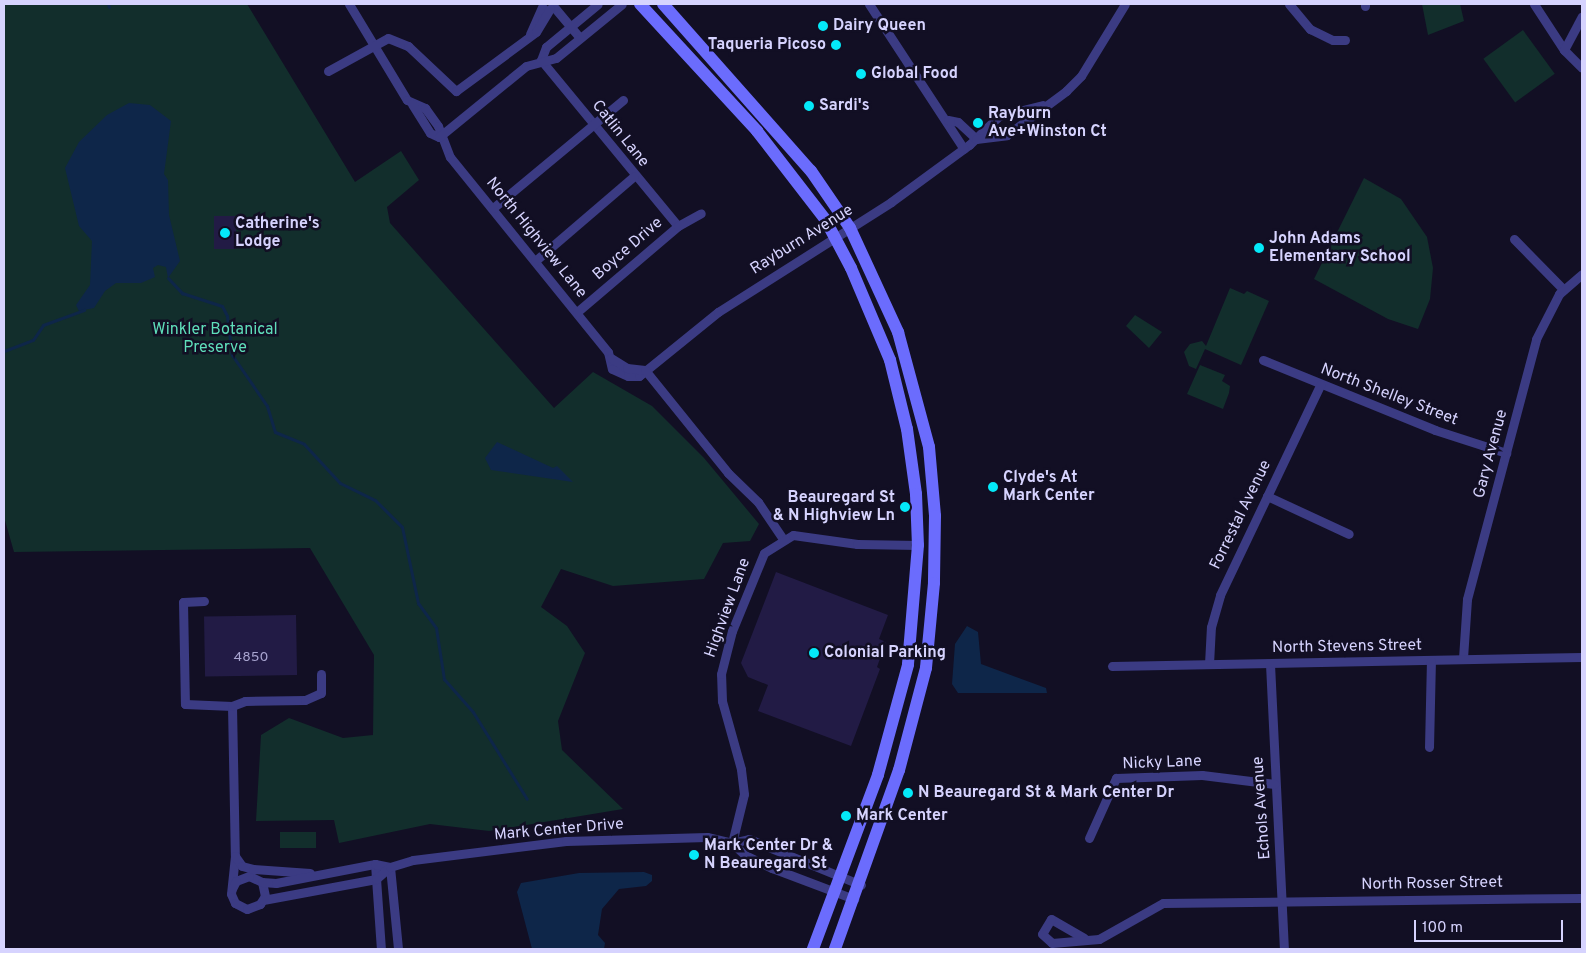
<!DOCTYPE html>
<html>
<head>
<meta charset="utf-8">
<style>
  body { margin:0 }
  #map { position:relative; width:1586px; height:953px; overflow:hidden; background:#120f24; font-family:Overpass,sans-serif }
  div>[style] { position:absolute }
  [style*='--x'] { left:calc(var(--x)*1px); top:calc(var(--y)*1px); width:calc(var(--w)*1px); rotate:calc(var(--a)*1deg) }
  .green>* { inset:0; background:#122e2c; transform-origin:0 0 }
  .water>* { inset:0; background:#0e2649 }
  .stream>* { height:3px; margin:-1.5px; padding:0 1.5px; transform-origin:1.5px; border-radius:1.5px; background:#0e2649 }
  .building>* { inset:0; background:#221b45; transform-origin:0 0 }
  .minor>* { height:9px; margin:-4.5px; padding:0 4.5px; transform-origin:4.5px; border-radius:4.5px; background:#3b3b83 }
  .secondary>* { height:12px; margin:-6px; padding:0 6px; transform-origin:6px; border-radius:6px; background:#6b6cfd }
  .dots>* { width:14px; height:14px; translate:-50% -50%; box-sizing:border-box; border:2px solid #120f24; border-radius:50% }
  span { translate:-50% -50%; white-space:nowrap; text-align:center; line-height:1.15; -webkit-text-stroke:5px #120f24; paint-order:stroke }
  .number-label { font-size:14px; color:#a9a5d0 }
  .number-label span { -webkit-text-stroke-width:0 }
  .poi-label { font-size:16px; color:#d6d3fe; font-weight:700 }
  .left { translate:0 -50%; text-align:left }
  .right { translate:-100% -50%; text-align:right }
  .street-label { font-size:16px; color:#d6d3fe }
  .park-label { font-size:16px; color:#5fdeba }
  .frame { position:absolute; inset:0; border:5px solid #d6d3fe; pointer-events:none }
  .scale { position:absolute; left:1414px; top:920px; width:149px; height:22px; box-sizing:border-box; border:2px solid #d6d3fe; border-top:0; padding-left:6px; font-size:15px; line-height:18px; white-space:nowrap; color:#d6d3fe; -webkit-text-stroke:4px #120f24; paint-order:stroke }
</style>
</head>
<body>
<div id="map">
  <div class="green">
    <i style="clip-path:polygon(4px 4px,247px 4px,355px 182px,401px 151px,419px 180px,387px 207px,390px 223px,554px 408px,593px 372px,652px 406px,704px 458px,759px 524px,750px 541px,723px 543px,704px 579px,613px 586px,561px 569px,541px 607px,567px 626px,585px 653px,558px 721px,562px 750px,623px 809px,489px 831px,430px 824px,339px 843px,334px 820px,256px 821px,261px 735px,289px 718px,343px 738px,373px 735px,374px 655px,310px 548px,14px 552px,4px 517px)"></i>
    <i style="clip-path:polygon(1422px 4px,1460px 4px,1464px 21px,1428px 35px)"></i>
    <i style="left:1523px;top:30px;width:54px;height:49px;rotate:54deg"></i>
    <i style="clip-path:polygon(1364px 178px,1401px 199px,1427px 237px,1433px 268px,1430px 299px,1418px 329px,1388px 319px,1314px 279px)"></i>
    <i style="clip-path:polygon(1230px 288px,1244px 294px,1247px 291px,1269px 301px,1241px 365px,1205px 349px,1196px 369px,1189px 366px,1184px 352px,1190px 344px,1202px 341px,1206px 346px)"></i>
    <i style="clip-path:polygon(1135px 315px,1162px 332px,1149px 348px,1126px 326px)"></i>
    <i style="clip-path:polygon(1200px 365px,1225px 375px,1222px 381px,1230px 386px,1229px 393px,1223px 409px,1187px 394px)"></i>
    <i style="left:316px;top:832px;width:16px;height:36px;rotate:90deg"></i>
  </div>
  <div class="water">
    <i style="clip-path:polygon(129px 103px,150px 105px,171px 121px,164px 174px,168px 180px,169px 215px,180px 261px,168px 278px,166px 267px,158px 265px,153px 268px,155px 277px,141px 283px,116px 283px,105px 291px,94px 308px,79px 311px,76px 305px,90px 285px,92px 241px,79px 226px,65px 168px,79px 142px,107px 115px)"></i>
    <i style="clip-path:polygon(497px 442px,553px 468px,557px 466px,573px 482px,491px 470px,485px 458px)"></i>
    <i style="clip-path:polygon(967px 626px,978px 632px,981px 664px,1046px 688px,1047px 693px,958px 693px,952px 684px,955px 644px)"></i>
    <i style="clip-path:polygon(644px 872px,652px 875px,652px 881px,646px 886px,619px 889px,602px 909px,598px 935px,605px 943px,604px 949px,532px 949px,517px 892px,521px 883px,579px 873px)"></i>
  </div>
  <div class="stream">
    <i style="--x:108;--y:4;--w:3;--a:72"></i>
    <i style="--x:168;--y:278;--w:21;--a:47"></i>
    <i style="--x:182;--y:293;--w:42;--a:18"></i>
    <i style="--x:222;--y:306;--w:11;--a:63"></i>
    <i style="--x:227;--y:316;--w:39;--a:83"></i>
    <i style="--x:232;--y:355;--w:62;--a:55.5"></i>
    <i style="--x:267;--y:406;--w:27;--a:73"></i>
    <i style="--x:275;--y:432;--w:31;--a:22"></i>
    <i style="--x:304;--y:444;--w:53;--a:47.3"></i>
    <i style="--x:340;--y:483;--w:39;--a:26"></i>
    <i style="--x:375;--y:500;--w:38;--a:45"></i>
    <i style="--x:402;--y:527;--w:78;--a:78.1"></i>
    <i style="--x:418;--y:603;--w:31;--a:54"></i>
    <i style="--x:436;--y:628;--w:52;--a:81.1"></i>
    <i style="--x:444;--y:679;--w:44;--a:48.7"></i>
    <i style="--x:473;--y:712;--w:102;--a:58.2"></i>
    <i style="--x:4;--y:351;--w:31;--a:-21"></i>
    <i style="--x:33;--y:340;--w:18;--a:-56"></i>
    <i style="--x:43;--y:325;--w:44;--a:-20.1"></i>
  </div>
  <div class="building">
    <i style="left:214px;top:216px;width:22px;height:33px"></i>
    <i style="clip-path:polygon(776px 572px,888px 615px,879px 639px,886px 642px,877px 667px,880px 669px,851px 746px,758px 711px,768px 685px,748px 677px,741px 663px)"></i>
    <i style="left:296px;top:615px;width:60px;height:92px;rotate:89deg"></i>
  </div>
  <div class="minor">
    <i style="--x:349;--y:4;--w:112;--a:58.9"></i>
    <i style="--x:407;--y:100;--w:20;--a:24"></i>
    <i style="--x:425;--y:108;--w:22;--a:54"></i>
    <i style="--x:438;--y:126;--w:33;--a:69"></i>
    <i style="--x:450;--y:157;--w:251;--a:51"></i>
    <i style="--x:608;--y:352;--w:17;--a:77"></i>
    <i style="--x:612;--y:369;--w:17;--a:24"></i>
    <i style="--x:628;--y:376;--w:11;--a:0"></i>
    <i style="--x:639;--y:376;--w:102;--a:-39"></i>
    <i style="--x:718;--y:312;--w:205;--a:-32.4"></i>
    <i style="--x:891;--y:202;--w:97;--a:-36.2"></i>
    <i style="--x:969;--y:145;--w:42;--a:-44"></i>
    <i style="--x:999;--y:116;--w:45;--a:-14"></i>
    <i style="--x:869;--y:4;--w:173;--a:56.8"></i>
    <i style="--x:1289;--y:4;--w:33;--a:50"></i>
    <i style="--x:1310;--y:29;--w:25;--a:26"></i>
    <i style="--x:1333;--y:40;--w:12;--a:0"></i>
    <i style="--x:1365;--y:4;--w:2;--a:90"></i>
    <i style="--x:1534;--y:4;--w:55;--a:56.9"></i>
    <i style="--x:1564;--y:50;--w:25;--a:45"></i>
    <i style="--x:554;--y:7;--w:40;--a:50"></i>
    <i style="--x:530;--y:34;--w:30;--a:-66"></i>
    <i style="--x:1564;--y:50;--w:38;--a:-62"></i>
    <i style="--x:541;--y:60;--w:215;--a:50.5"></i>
    <i style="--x:541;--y:60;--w:14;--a:-69"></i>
    <i style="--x:546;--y:47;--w:67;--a:-39.6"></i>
    <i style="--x:328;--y:71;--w:68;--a:-28.8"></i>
    <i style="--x:388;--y:38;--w:22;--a:22"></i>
    <i style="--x:408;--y:46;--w:66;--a:43.2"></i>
    <i style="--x:456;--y:91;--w:99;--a:-36.4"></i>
    <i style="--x:536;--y:32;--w:27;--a:-59"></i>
    <i style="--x:412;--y:104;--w:34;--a:58"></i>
    <i style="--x:430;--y:133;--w:10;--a:24"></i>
    <i style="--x:948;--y:120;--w:10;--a:11"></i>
    <i style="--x:958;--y:122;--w:25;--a:43"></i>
    <i style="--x:439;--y:137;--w:112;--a:-39.2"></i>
    <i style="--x:526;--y:66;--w:31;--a:-15"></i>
    <i style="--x:556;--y:58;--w:85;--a:-39.3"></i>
    <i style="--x:976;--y:139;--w:31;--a:-7"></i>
    <i style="--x:1007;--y:135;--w:74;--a:-36.7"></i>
    <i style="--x:1066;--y:91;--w:21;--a:-45"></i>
    <i style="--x:1081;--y:76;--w:84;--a:-58.6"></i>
    <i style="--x:493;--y:208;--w:169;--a:-39.7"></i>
    <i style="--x:1514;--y:239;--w:70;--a:45.6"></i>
    <i style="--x:535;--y:261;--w:130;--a:-40.6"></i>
    <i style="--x:577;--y:312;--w:133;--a:-40.4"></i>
    <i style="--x:678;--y:226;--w:26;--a:-29"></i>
    <i style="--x:611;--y:358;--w:19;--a:32"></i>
    <i style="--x:627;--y:368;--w:18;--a:6"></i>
    <i style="--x:1263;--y:360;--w:186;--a:22.1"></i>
    <i style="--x:1435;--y:430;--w:75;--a:17.9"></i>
    <i style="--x:645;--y:370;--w:132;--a:51.1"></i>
    <i style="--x:728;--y:473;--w:42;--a:44"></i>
    <i style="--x:758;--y:502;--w:45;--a:56"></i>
    <i style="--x:1267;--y:496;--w:90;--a:24.9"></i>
    <i style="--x:204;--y:601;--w:21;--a:177"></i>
    <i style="--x:183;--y:602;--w:102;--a:88.9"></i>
    <i style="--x:185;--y:704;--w:47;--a:2.4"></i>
    <i style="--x:232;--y:706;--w:150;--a:88.9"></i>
    <i style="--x:235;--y:856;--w:38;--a:96"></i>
    <i style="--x:231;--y:894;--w:10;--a:66"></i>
    <i style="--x:235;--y:903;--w:13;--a:27"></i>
    <i style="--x:247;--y:909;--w:14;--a:-21"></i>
    <i style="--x:260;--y:904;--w:9;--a:-58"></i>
    <i style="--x:265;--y:896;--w:14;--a:-102"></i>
    <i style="--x:262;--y:882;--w:14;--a:-155"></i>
    <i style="--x:249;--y:876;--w:14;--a:159"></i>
    <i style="--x:236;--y:881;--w:9;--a:117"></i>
    <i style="--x:1463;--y:658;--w:59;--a:-86.1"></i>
    <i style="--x:1467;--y:599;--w:269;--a:-75.1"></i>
    <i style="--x:1536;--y:339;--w:51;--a:-62.9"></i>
    <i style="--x:1559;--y:294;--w:30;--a:-41"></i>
    <i style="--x:1209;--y:664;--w:37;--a:-87"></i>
    <i style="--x:1211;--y:627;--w:33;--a:-74"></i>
    <i style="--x:1220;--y:595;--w:233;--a:-64.5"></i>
    <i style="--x:1270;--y:664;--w:285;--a:87.2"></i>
    <i style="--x:1112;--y:666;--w:470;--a:-1.1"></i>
    <i style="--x:232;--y:706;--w:14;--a:-21"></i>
    <i style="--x:245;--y:701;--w:60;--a:-1"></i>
    <i style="--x:305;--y:700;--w:17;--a:-24"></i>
    <i style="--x:321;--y:693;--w:19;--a:-90"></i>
    <i style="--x:1429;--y:747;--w:86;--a:-88.7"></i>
    <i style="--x:1089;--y:838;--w:66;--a:-65.8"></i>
    <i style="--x:1116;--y:778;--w:86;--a:-2"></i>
    <i style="--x:1202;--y:775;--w:73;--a:7.1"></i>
    <i style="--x:732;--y:843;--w:50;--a:-76.2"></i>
    <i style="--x:744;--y:794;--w:25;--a:-97"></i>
    <i style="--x:741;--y:769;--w:71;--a:-105.6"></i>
    <i style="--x:722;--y:701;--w:27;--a:-92"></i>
    <i style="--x:721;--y:674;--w:44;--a:-75.7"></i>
    <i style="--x:732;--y:631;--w:84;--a:-67.7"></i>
    <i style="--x:764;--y:553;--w:34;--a:-32"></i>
    <i style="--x:793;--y:535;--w:65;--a:8"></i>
    <i style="--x:857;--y:544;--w:61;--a:0.9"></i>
    <i style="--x:732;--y:843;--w:17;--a:-13"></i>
    <i style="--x:749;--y:839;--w:121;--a:22.3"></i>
    <i style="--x:235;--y:856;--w:12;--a:55"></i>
    <i style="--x:242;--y:866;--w:11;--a:15"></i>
    <i style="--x:253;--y:869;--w:57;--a:4"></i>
    <i style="--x:375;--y:864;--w:85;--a:86"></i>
    <i style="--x:390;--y:867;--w:82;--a:84.4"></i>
    <i style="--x:262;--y:882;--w:14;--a:4"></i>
    <i style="--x:276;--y:883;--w:101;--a:-10.9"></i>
    <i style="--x:375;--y:864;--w:15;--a:11"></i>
    <i style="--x:263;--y:900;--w:115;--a:-10.5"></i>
    <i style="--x:376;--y:879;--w:18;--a:-41"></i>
    <i style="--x:390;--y:867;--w:24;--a:-17"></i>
    <i style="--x:413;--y:860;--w:154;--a:-7.1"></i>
    <i style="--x:566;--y:841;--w:141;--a:-1.6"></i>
    <i style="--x:707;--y:837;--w:26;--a:13"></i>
    <i style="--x:732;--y:843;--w:18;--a:43"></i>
    <i style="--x:745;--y:855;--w:30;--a:26"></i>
    <i style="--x:772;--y:868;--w:88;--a:20.7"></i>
    <i style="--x:1084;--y:938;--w:38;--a:-150"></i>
    <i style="--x:1051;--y:919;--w:17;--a:121"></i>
    <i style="--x:1042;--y:934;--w:13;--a:42"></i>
    <i style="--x:1052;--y:943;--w:47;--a:-4.9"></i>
    <i style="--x:1099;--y:939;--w:73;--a:-29.4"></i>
    <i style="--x:1163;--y:903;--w:419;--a:-0.7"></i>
  </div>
  <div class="secondary">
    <i style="--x:640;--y:4;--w:173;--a:47.3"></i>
    <i style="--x:757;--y:131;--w:111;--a:52.3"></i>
    <i style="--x:825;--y:219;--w:55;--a:62"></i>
    <i style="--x:851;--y:268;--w:100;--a:67"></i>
    <i style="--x:890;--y:360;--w:71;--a:76.2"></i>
    <i style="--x:907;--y:429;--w:66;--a:82.1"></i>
    <i style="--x:916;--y:494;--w:51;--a:87.8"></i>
    <i style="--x:918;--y:545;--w:120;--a:94.8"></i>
    <i style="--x:908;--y:665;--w:114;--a:105.3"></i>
    <i style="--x:878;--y:775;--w:186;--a:110.5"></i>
    <i style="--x:663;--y:4;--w:223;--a:48.5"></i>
    <i style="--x:811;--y:171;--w:69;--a:55.6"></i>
    <i style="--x:850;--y:228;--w:115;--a:65.2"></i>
    <i style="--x:898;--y:332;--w:119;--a:74.9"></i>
    <i style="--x:929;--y:447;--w:69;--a:85"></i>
    <i style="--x:935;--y:516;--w:67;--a:90.9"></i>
    <i style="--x:934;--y:583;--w:85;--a:95.4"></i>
    <i style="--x:926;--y:668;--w:106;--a:104.8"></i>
    <i style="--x:899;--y:770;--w:190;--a:109.7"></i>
  </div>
  <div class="dots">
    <i style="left:823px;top:26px;background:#04e9f9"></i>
    <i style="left:836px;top:45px;background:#04e9f9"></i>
    <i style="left:861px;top:74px;background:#04e9f9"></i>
    <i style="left:809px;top:106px;background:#04e9f9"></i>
    <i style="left:978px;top:123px;background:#04e9f9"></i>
    <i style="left:225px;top:233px;background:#04e9f9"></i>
    <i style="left:1259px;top:248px;background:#04e9f9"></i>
    <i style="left:993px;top:487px;background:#04e9f9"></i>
    <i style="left:905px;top:507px;background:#04e9f9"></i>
    <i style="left:814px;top:653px;background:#04e9f9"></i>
    <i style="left:908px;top:793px;background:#04e9f9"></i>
    <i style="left:846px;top:816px;background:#04e9f9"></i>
    <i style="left:694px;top:855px;background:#04e9f9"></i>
  </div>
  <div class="number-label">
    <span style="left:251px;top:658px">4850</span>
  </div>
  <div class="poi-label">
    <span class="left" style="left:833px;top:26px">Dairy Queen</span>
    <span class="right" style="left:826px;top:45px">Taqueria Picoso</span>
    <span class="left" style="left:871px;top:74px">Global Food</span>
    <span class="left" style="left:819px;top:106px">Sardi's</span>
    <span class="left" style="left:988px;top:123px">Rayburn<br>Ave+Winston Ct</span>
    <span class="left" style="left:235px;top:233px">Catherine's<br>Lodge</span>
    <span class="left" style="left:1269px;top:248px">John Adams<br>Elementary School</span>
    <span class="left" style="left:1003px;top:487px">Clyde's At<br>Mark Center</span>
    <span class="right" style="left:895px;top:507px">Beauregard St<br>&amp; N Highview Ln</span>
    <span class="left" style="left:824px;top:653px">Colonial Parking</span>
    <span class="left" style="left:918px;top:793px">N Beauregard St &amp; Mark Center Dr</span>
    <span class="left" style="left:856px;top:816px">Mark Center</span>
    <span class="left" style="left:704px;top:855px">Mark Center Dr &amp;<br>N Beauregard St</span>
  </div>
  <div class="street-label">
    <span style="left:620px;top:134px;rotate:51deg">Catlin Lane</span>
    <span style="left:536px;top:238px;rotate:51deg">North Highview Lane</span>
    <span style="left:802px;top:240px;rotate:-32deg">Rayburn Avenue</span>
    <span style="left:628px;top:249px;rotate:-41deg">Boyce Drive</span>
    <span style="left:1389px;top:395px;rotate:21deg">North Shelley Street</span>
    <span style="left:1491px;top:454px;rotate:-75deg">Gary Avenue</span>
    <span style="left:1241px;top:515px;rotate:-64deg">Forrestal Avenue</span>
    <span style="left:728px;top:608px;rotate:-70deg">Highview Lane</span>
    <span style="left:1347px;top:647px;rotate:-1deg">North Stevens Street</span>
    <span style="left:1162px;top:763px;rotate:-2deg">Nicky Lane</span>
    <span style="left:1262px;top:808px;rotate:-94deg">Echols Avenue</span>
    <span style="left:559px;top:830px;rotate:-5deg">Mark Center Drive</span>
    <span style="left:1432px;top:884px;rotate:-1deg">North Rosser Street</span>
  </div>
  <div class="park-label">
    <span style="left:215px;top:339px">Winkler Botanical<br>Preserve</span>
  </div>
  <div class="frame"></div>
  <div class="scale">100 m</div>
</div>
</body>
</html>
